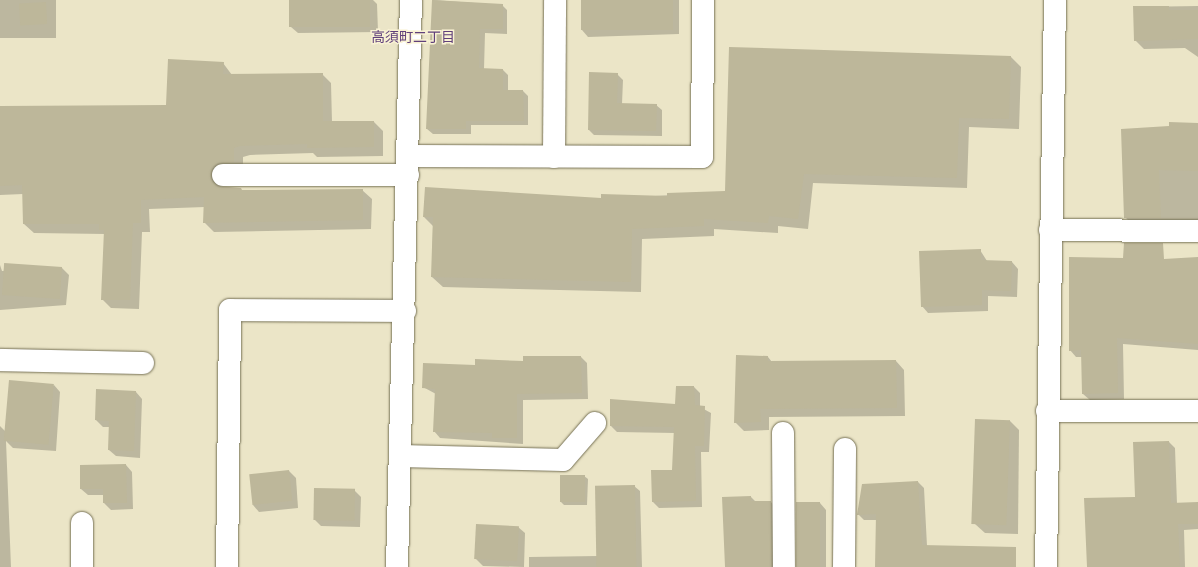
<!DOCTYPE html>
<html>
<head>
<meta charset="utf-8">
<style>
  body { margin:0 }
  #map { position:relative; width:1198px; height:567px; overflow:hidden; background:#ebe5c7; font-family:"IBM Plex Sans","Noto Sans JP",sans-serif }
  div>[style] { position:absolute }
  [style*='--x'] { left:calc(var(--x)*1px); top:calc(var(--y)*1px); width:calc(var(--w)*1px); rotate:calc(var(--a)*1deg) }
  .shadow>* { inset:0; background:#0003; transform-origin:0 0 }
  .building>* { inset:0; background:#bdb79a; transform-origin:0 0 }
  .roads { filter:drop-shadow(0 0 1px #767155) drop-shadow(0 0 1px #767155) }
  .street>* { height:22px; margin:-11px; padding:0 11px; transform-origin:11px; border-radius:11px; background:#fff }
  span { translate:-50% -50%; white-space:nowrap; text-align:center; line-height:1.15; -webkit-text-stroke:3px #f9f2d4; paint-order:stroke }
  .neighbourhood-label { font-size:14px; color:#60407b }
</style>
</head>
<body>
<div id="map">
  <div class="shadow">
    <i style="left:0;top:0;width:56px;height:38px"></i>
    <i style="clip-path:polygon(290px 0,373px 0,377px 4px,378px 32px,298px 33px,291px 27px)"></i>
    <i style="clip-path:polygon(433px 0,502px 5px,507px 10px,507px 34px,485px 33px,484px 69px,503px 70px,508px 75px,508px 91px,523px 91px,528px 96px,528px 125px,471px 125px,471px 134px,433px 134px,427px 129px)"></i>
    <i style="clip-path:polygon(582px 0,679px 0,679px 34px,588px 37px,582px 30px)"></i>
    <i style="clip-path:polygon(1198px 6px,1198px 57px,1185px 48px,1144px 49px,1135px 40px,1134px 7px)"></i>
    <i style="clip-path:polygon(1011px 57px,1021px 67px,1019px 129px,969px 127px,967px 188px,813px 183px,808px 229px,778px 226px,778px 233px,714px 229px,714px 236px,642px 239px,641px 292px,443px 287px,432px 277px,433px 226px,424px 217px,602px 199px,726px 192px)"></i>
    <i style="clip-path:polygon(223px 63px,232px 75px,322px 74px,331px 83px,332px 122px,374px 122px,383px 131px,383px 156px,317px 157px,313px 153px,250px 155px,243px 157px,243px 171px,219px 184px,221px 187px,244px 191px,362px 190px,372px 199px,371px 229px,214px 232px,204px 222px,205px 207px,149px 209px,150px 232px,142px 232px,139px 309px,111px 308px,102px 299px,105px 234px,34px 233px,24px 224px,23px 194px,0 195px,0 107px,167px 106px)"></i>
    <i style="clip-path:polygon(617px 74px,623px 80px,622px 104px,656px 105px,662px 110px,662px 136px,594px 135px,589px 130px)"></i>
    <i style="clip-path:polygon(1198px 125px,1198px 221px,1132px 224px,1125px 217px,1122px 130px)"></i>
    <i style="clip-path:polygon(980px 250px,987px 261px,1012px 262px,1018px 269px,1017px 297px,988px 296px,988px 311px,928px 313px,922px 306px)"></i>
    <i style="clip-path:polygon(1198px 258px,1198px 350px,1123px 344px,1124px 399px,1090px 400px,1083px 394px,1082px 357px,1076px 357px,1070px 350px)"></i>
    <i style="clip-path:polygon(0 265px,2px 271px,62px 268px,69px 275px,66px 305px,0 310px)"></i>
    <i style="clip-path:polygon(524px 357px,581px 357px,587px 363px,588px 399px,523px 400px,523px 444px,440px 438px,434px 431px,436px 394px,423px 387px,476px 366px,524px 362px)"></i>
    <i style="clip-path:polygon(768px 357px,772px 362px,896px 361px,904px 370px,905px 416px,769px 417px,769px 430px,744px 431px,735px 422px)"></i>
    <i style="clip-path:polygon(54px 385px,60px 392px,56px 451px,13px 448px,6px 441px,11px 567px,0 567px,0 426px,6px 432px)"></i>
    <i style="clip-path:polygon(694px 387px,700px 393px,700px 407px,711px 413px,709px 452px,701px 452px,702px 507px,659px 508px,653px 502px,652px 471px,673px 471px,675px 433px,617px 432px,611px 426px,676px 406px)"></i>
    <i style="clip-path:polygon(136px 392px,142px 399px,140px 458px,116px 456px,109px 450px,110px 427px,103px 427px,96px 420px)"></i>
    <i style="clip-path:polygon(1009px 420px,1019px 430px,1018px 534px,985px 533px,975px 524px)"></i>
    <i style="clip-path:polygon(1169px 442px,1175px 448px,1177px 504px,1198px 503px,1198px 529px,1184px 530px,1185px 567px,1087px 567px,1136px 498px)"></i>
    <i style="clip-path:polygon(126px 465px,132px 472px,133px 509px,111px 510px,104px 503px,104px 495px,88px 495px,81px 489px)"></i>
    <i style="clip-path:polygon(289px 471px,296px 478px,298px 508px,259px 512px,253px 505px)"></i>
    <i style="clip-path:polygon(584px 476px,588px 479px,587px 505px,564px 505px,561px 502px)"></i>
    <i style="clip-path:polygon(918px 482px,924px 488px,927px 546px,997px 567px,876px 567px,877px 520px,864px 520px,858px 514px)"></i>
    <i style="clip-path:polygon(634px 486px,640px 491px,642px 567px,529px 567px,529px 557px,598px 556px)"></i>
    <i style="clip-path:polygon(354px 490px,361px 497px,360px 527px,321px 526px,314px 519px)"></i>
    <i style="clip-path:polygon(751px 497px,756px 502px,771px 502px,777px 509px,778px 567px,726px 567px)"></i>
    <i style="clip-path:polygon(820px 503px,826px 510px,826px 567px,797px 567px)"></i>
    <i style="clip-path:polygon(518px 527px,525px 533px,524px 567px,483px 566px,476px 559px)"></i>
  </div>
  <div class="building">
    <i style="left:289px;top:0;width:81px;height:27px"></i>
    <i style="clip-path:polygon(432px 0,503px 4px,503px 29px,480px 29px,479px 68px,503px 69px,503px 90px,523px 90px,524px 121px,466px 121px,466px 129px,426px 129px)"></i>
    <i style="left:581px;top:0;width:92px;height:30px"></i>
    <i style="left:46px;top:2px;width:22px;height:27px;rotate:87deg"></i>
    <i style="clip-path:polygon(1133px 6px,1169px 6px,1169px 10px,1198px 10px,1198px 39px,1134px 41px)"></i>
    <i style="clip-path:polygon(729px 47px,1011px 56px,1009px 119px,959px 118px,957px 178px,804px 174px,798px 219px,769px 216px,768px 223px,704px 219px,704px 226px,632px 229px,631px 282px,431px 277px,433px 217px,423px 217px,425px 187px,601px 198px,601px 194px,667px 196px,667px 193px,725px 191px)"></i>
    <i style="clip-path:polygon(168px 59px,224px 62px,223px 74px,323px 73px,323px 121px,374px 121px,374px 147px,307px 148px,307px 144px,240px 146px,234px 148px,234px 162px,217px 164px,212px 168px,212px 181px,217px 186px,241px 188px,242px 190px,363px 189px,363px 220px,203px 223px,204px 197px,141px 200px,141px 223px,133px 223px,130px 300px,101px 300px,104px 230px,99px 230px,99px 224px,23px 224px,22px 185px,0 186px,0 106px,166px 105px)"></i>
    <i style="clip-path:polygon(589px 72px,618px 73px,617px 103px,657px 104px,656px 131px,588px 130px)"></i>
    <i style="clip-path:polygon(1169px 122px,1198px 123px,1198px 171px,1159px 170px,1161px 218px,1124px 218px,1121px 129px,1169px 126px)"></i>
    <i style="clip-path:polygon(1124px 243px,1163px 243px,1164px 259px,1198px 257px,1198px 344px,1117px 338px,1118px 393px,1082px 394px,1081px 350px,1069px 351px,1069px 257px,1123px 258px)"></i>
    <i style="clip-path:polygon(981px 249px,981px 260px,1012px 261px,1011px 291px,982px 290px,982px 305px,921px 307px,919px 251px)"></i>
    <i style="left:62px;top:267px;width:32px;height:58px;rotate:94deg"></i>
    <i style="clip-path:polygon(736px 355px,768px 356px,768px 361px,896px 360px,897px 408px,760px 409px,761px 422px,734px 423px)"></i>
    <i style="clip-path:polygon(523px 356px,581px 356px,582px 393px,517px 394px,517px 438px,492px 438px,492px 433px,433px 432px,435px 389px,422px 388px,423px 363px,475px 365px,475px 359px,523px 361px)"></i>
    <i style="left:9px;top:380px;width:45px;height:61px;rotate:5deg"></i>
    <i style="clip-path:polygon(676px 386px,694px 386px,695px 405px,705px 406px,704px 446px,695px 446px,696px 501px,652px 502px,651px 470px,672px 470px,674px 427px,610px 426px,610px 399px,675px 404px)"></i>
    <i style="clip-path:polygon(96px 389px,136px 391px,134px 451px,108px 450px,109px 421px,95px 420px)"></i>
    <i style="left:975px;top:419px;width:35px;height:105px;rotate:2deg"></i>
    <i style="clip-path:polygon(1169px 441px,1171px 503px,1198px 502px,1198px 524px,1178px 524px,1180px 567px,1087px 567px,1084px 498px,1135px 497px,1133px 442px)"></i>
    <i style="clip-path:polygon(126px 464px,127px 503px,103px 503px,103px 489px,80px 489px,80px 465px)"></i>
    <i style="left:289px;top:470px;width:31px;height:40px;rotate:84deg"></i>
    <i style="left:560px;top:475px;width:25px;height:27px"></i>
    <i style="clip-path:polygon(918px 481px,922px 545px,1016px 547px,1016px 567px,875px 567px,876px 514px,857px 515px,862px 484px)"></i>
    <i style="left:635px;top:485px;width:82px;height:40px;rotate:89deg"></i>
    <i style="left:314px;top:488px;width:41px;height:32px;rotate:1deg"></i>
    <i style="clip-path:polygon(751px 496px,751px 501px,771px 501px,772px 567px,725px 567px,722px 497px)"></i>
    <i style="left:796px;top:502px;width:24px;height:65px"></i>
    <i style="left:476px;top:524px;width:43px;height:35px;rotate:3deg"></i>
  </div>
  <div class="roads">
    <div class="street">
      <i style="--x:408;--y:156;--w:294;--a:0.2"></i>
      <i style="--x:702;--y:157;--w:157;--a:-89.6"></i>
      <i style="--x:554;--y:157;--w:157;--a:-89.6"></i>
      <i style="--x:223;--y:175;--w:185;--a:0"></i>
      <i style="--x:1050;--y:230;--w:148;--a:0.4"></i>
      <i style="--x:0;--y:360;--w:143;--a:1.2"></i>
      <i style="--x:1047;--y:411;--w:151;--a:0"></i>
      <i style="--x:783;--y:433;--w:134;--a:89.6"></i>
      <i style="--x:400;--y:456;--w:163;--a:1.4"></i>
      <i style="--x:563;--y:460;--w:49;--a:-49.1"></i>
      <i style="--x:82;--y:567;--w:44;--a:-90"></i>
      <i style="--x:227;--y:567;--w:257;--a:-89.3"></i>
      <i style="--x:230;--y:310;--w:175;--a:0.3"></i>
      <i style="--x:397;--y:567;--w:567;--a:-88.59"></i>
      <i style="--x:844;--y:567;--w:118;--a:-89.5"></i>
      <i style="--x:1046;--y:567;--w:567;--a:-89.09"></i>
    </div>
  </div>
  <div class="neighbourhood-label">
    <span style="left:413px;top:37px">高須町二丁目</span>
  </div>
</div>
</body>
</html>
